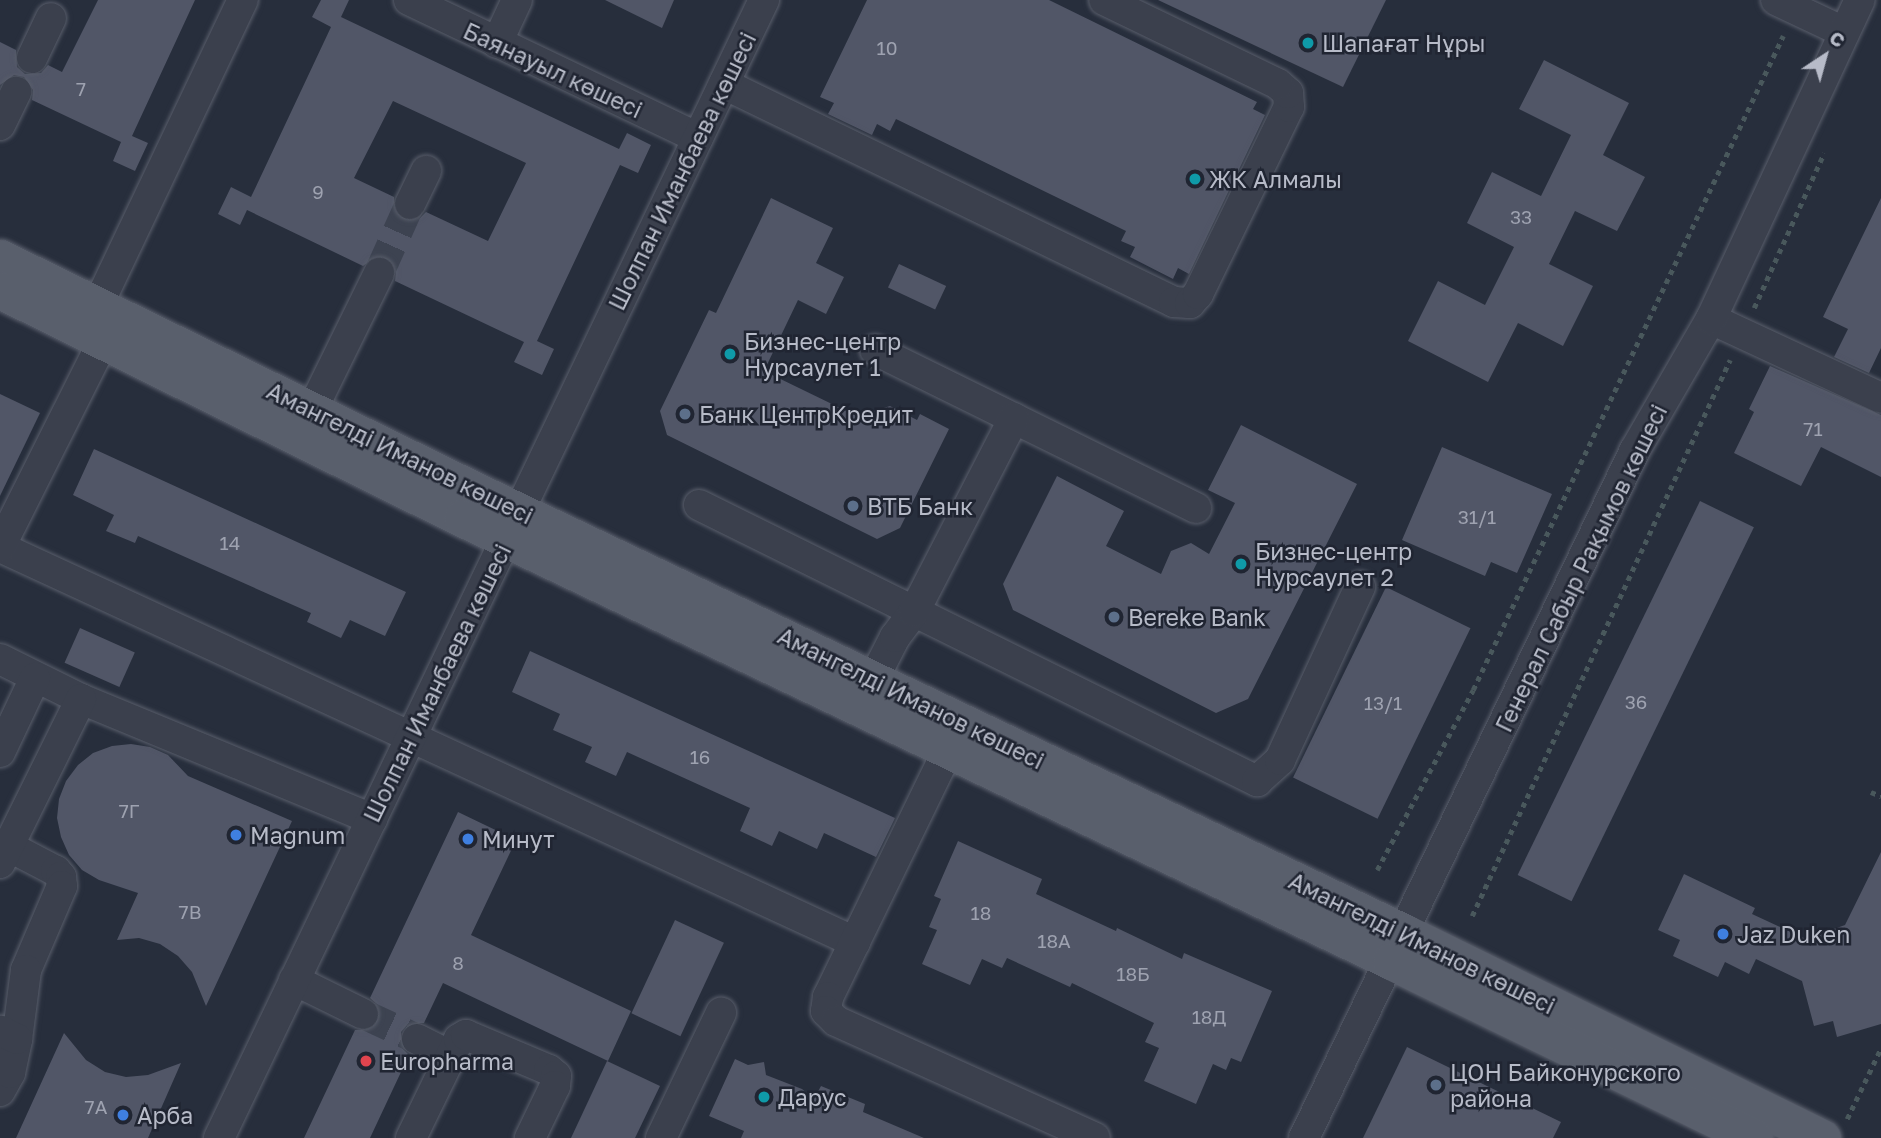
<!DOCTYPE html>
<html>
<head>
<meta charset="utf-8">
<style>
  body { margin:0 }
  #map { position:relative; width:1881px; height:1138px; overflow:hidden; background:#272e3c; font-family:"Golos Text",sans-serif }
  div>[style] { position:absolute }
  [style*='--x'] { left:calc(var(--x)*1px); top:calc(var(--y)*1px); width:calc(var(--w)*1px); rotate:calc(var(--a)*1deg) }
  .building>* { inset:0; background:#515667; transform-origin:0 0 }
  .minor-tunnel>* { height:30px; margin-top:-15px; transform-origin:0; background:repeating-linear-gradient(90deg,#3d4351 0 30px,transparent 0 45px) }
  .path>* { height:4.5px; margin-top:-2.25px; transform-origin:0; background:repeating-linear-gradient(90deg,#49585c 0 5px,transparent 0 10px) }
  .roads { filter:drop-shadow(0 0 2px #595e6b) drop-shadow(0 0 2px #595e6b) }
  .minor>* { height:30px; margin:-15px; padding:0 15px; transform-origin:15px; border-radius:15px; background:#3b404d }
  .major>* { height:37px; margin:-18.5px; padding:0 18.5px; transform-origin:18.5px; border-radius:18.5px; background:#595f6c }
  .dots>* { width:19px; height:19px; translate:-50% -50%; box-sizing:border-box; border:4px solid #202532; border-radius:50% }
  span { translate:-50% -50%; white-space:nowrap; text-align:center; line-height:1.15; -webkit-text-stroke:5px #202532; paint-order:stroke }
  .number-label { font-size:19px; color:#9ea2b0 }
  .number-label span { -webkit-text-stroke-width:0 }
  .poi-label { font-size:23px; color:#b7bbc8 }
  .left { translate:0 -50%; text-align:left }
  .street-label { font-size:23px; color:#b7bbc8 }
  .north { position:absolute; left:1790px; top:21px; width:70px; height:70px; -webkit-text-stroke:5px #202532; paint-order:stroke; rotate:36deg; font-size:19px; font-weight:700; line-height:28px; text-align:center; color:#b7bbc8 }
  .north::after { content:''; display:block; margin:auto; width:24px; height:32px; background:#b7bbc8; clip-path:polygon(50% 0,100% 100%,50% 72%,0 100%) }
</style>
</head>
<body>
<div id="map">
  <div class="building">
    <i style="clip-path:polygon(98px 0,195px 0,132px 136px,148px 143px,135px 171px,113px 161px,121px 142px,32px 100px,33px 90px,24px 77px,14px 75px,0 85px,0 42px,16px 50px,17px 67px,25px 74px,41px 73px,48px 65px,62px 72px)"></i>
    <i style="clip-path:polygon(evenodd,321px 0,349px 0,341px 17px,619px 149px,627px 133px,651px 145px,638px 173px,620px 165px,537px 341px,554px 349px,542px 375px,514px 362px,524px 342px,395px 281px,396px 271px,387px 258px,377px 256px,363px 266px,247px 210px,240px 225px,218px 214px,231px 187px,251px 197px,331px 27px,312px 17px,321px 0,393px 101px,526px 163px,488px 241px,426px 212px,419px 219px,403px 220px,395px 213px,394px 197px,354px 178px,393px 101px)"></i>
    <i style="clip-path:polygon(605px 0,674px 0,662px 28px)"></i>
    <i style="clip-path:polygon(867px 0,1049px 0,1257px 102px,1253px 109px,1265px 115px,1189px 274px,1178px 268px,1173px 279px,1130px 257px,1135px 247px,1121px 241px,1126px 231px,896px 119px,890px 131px,877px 124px,872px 135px,828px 114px,834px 103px,820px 97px)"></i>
    <i style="clip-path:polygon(1158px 0,1386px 0,1343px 87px)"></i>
    <i style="clip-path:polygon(1544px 60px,1629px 103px,1603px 155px,1645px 177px,1617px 231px,1575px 211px,1549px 264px,1593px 286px,1563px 346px,1518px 323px,1488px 382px,1408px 341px,1438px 281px,1485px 305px,1514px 247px,1467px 223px,1492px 172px,1541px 196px,1571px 135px,1519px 109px)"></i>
    <i style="clip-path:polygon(771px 198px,833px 228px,816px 263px,844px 277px,826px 314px,798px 300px,764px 371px,869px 422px,874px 411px,890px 406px,917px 420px,920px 414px,949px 429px,900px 528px,877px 539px,667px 435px,660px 411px,709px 310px,716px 313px)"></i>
    <i style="clip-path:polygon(1881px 198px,1881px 348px,1869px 373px,1834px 357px,1848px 329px,1823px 317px)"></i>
    <i style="left:899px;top:264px;width:52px;height:26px;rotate:25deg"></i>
    <i style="clip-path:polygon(1770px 366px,1881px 415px,1881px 477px,1821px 447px,1801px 486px,1734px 453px,1754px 412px,1749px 409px)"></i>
    <i style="clip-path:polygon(0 394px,40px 413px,0 496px)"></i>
    <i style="clip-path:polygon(1241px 425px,1357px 484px,1248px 699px,1216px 713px,1013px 610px,1003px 584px,1057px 476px,1124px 511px,1106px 546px,1161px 574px,1171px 551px,1191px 543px,1209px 554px,1235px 503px,1208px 490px)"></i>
    <i style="clip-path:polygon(1442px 447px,1552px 494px,1517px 573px,1491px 562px,1485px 576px,1402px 540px)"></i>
    <i style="clip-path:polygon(94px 449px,406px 592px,385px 636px,350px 620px,341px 638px,307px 622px,311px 613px,138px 536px,135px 543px,106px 531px,114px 515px,73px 495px)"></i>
    <i style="left:1700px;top:501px;width:60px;height:416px;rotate:26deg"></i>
    <i style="left:1386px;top:587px;width:94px;height:212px;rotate:26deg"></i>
    <i style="left:80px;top:628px;width:60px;height:38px;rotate:24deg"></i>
    <i style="clip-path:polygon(530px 651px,895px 818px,876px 857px,824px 833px,817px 849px,779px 831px,772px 846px,740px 831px,750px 808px,627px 752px,616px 776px,585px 762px,592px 747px,553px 730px,560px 714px,512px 692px)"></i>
    <i style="clip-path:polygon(131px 744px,150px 747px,168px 755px,188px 776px,292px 821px,206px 1006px,192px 972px,178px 956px,160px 944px,139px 938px,117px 940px,138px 893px,99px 880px,82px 870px,69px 855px,61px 837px,57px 818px,59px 799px,66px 781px,78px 765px,93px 753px,112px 746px)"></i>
    <i style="clip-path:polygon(458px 812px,516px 840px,471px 935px,631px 1011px,608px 1061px,443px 983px,424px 1023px,408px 1024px,401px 1032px,402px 1048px,409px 1055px,370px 1138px,304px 1138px,355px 1030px,372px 1029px,379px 1021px,378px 1005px,370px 998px)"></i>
    <i style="clip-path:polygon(958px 841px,1042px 879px,1036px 894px,1116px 931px,1117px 928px,1182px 959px,1184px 953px,1272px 991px,1241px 1062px,1231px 1058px,1226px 1070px,1213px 1064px,1196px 1104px,1144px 1081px,1159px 1048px,1145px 1042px,1154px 1023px,1072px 983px,1070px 987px,1007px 958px,1002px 968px,982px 959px,970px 985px,922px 964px,937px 930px,929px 927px,941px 899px,934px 896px)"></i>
    <i style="clip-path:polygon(1881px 852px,1881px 1024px,1837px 1037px,1833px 1021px,1814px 1026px,1802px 981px,1756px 959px,1749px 974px,1725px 962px,1718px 977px,1673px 956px,1680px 940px,1658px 930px,1684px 874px,1755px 908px,1752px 914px,1806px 939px,1845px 925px)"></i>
    <i style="left:675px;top:920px;width:54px;height:103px;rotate:25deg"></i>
    <i style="clip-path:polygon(64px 1033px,86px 1060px,105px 1072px,126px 1077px,148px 1075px,181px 1063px,148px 1138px,16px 1138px)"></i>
    <i style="clip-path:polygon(1407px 1047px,1561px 1122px,1553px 1138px,1363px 1138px)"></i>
    <i style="clip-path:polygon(735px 1059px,748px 1065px,764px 1062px,766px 1075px,802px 1089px,814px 1099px,821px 1086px,865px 1104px,863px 1112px,924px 1138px,741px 1138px,744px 1131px,709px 1116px)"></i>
    <i style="clip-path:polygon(607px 1061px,660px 1086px,635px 1138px,571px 1138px)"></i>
  </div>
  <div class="minor-tunnel">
    <i style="--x:379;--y:273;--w:76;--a:-65.8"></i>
    <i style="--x:363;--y:1014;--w:60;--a:24.8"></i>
  </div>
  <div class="path">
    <i style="--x:1754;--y:308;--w:170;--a:-65.7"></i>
    <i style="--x:1871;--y:792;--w:11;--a:22"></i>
    <i style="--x:1377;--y:870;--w:204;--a:-61.9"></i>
    <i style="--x:1473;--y:690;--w:724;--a:-64.64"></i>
    <i style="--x:1472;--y:916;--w:613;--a:-65.11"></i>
    <i style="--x:1847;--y:1119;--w:79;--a:-64.4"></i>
  </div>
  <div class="roads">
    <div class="minor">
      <i style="--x:409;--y:0;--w:320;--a:25.5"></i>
      <i style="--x:1776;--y:0;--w:75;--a:25.2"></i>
      <i style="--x:497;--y:43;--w:47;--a:-65.1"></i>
      <i style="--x:32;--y:58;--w:44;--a:-64.6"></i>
      <i style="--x:724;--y:84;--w:500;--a:25.85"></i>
      <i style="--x:1174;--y:302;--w:16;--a:4"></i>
      <i style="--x:1190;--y:303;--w:12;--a:-48"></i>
      <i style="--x:1198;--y:294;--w:208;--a:-64.1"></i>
      <i style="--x:1289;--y:107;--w:14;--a:-94"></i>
      <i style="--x:1288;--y:93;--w:13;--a:-138"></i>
      <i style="--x:1278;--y:84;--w:193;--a:-154.2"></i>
      <i style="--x:0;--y:125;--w:37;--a:-64"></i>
      <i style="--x:410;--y:204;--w:37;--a:-64"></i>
      <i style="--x:98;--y:305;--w:338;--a:-64.6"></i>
      <i style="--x:1711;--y:319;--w:187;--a:24.9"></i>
      <i style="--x:875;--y:350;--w:358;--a:26.2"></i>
      <i style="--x:312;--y:410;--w:153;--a:-63.9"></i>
      <i style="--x:699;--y:505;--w:623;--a:26.32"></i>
      <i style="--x:1257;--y:781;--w:31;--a:-42"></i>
      <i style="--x:1280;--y:760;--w:191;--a:-65.2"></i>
      <i style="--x:0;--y:547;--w:942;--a:24.8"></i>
      <i style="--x:0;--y:547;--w:230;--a:-63.4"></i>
      <i style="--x:0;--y:659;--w:90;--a:26.3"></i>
      <i style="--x:81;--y:699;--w:315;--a:22.4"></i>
      <i style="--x:873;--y:680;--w:48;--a:-62.9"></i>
      <i style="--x:895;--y:637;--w:31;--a:-53"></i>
      <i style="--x:914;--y:612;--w:218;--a:-62.7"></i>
      <i style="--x:948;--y:750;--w:275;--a:115.9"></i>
      <i style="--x:828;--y:997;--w:14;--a:98"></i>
      <i style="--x:826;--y:1011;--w:14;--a:45"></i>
      <i style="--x:836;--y:1021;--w:284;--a:24.3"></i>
      <i style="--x:0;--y:752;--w:82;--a:-64.7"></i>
      <i style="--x:8;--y:846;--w:54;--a:27.5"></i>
      <i style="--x:56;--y:871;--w:8;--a:50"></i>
      <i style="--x:61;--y:877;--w:9;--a:84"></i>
      <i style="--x:62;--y:886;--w:91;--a:113.2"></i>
      <i style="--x:26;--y:970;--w:70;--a:97.4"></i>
      <i style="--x:0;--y:863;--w:183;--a:-63.7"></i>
      <i style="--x:294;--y:980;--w:77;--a:26.2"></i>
      <i style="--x:417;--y:1039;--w:38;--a:27"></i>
      <i style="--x:0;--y:1091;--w:21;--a:-61"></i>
      <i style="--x:10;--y:1073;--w:35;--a:-78"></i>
      <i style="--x:17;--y:1039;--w:18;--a:-153"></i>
      <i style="--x:219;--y:1138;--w:1262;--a:-64.41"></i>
      <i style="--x:411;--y:1138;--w:110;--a:-64.1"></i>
      <i style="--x:459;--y:1039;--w:8;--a:-30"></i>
      <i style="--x:466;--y:1035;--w:90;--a:22.9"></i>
      <i style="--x:549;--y:1070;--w:9;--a:41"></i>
      <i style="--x:556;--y:1076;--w:10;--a:96"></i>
      <i style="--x:555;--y:1086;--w:58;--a:115.7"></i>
      <i style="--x:661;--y:1138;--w:139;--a:-64.4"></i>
      <i style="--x:1304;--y:1138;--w:763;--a:-64.31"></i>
      <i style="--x:1635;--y:450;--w:151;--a:-59.9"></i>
      <i style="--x:1711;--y:319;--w:352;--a:-65"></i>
    </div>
    <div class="major">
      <i style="--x:0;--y:258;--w:530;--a:26.08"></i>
      <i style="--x:476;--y:491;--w:1029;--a:25.44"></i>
      <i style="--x:1405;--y:933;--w:465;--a:26.2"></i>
      <i style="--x:0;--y:290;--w:515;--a:26.27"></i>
      <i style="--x:462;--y:518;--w:1029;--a:25.49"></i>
      <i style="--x:1391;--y:961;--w:404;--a:26"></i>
    </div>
  </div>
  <div class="dots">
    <i style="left:1308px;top:43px;background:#0f9aa8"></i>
    <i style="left:1195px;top:179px;background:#0f9aa8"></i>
    <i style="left:730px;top:354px;background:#0f9aa8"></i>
    <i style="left:685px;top:414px;background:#5c6f8a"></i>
    <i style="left:853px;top:506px;background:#5c6f8a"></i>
    <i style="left:1241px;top:564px;background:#0f9aa8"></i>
    <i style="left:1114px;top:617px;background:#5c6f8a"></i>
    <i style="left:236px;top:835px;background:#3f7fe0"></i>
    <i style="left:468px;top:839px;background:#3f7fe0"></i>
    <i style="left:1723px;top:934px;background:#3f7fe0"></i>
    <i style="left:366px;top:1061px;background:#e0444e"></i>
    <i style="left:1436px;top:1085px;background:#5c6f8a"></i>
    <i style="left:764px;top:1097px;background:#0f9aa8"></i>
    <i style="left:123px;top:1115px;background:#3f7fe0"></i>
  </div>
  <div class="number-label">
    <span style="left:887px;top:48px">10</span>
    <span style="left:81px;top:89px">7</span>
    <span style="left:318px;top:192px">9</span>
    <span style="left:1521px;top:217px">33</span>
    <span style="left:1813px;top:429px">71</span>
    <span style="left:1477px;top:517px">31/1</span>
    <span style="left:230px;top:543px">14</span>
    <span style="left:1636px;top:702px">36</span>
    <span style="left:1383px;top:703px">13/1</span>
    <span style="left:700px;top:757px">16</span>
    <span style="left:129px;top:811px">7Г</span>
    <span style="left:190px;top:912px">7В</span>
    <span style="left:981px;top:913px">18</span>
    <span style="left:1054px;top:941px">18А</span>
    <span style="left:458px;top:963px">8</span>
    <span style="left:1133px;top:974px">18Б</span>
    <span style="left:1209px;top:1017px">18Д</span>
    <span style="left:96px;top:1107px">7А</span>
  </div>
  <div class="poi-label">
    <span class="left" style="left:1322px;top:43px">Шапағат Нұры</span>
    <span class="left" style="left:1209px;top:179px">ЖК Алмалы</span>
    <span class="left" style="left:744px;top:354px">Бизнес-центр<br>Нурсаулет 1</span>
    <span class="left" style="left:699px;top:414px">Банк ЦентрКредит</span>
    <span class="left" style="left:867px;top:506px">ВТБ Банк</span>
    <span class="left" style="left:1255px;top:564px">Бизнес-центр<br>Нурсаулет 2</span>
    <span class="left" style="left:1128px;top:617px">Bereke Bank</span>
    <span class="left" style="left:250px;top:835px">Magnum</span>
    <span class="left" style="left:482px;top:839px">Минут</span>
    <span class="left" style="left:1737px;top:934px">Jaz Duken</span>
    <span class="left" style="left:380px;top:1061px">Europharma</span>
    <span class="left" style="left:1450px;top:1085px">ЦОН Байконурского<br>района</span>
    <span class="left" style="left:778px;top:1097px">Дарус</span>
    <span class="left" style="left:137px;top:1115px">Арба</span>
  </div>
  <div class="street-label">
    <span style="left:553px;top:70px;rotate:25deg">Баянауыл көшесі</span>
    <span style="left:682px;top:171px;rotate:-64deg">Шолпан Иманбаева көшесі</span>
    <span style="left:400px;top:453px;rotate:26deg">Амангелді Иманов көшесі</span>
    <span style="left:1581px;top:568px;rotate:-64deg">Генерал Сабыр Рақымов көшесі</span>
    <span style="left:437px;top:683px;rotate:-64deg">Шолпан Иманбаева көшесі</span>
    <span style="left:911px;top:698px;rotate:26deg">Амангелді Иманов көшесі</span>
    <span style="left:1422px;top:943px;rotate:26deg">Амангелді Иманов көшесі</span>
  </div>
  <div class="north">С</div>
</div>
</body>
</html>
